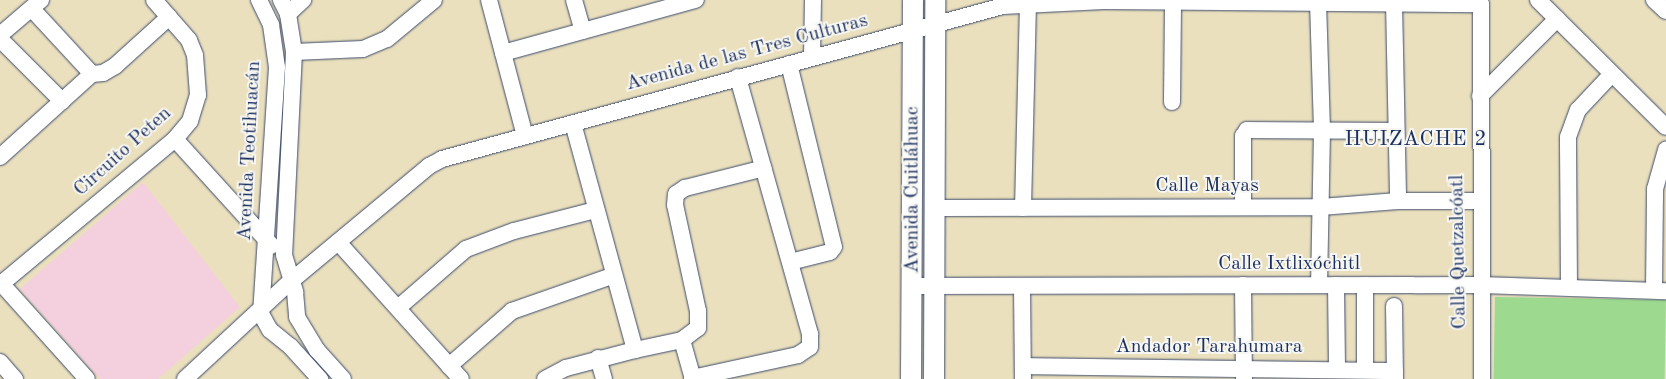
<!DOCTYPE html>
<html>
<head>
<meta charset="utf-8">
<style>
  body { margin:0 }
  #map { position:relative; width:1666px; height:379px; overflow:hidden; background:#ebe0be; font-family:"Old Standard TT",serif }
  div>[style] { position:absolute }
  [style*='--x'] { left:calc(var(--x)*1px); top:calc(var(--y)*1px); width:calc(var(--w)*1px); rotate:calc(var(--a)*1deg) }
  .built>* { inset:0; background:#f4cfdd }
  .green>* { inset:0; background:#9dda8f; transform-origin:0 0 }
  .roads { filter:drop-shadow(0 0 1px #3a4a6c) drop-shadow(0 0 1px #3a4a6c) }
  .minor>* { height:16px; margin:-8px; padding:0 8px; transform-origin:8px; border-radius:8px; background:#fff }
  .major>* { height:20px; margin:-10px; padding:0 10px; transform-origin:10px; border-radius:10px; background:#fff }
  span { translate:-50% -50%; white-space:nowrap; text-align:center; line-height:1.15; -webkit-text-stroke:4px #f6f6f2; paint-order:stroke }
  .street-label { font-size:20px; color:#1b2f5e }
  .neighbourhood-label { font-size:21px; color:#1b2f5e; letter-spacing:1px }
</style>
</head>
<body>
<div id="map">
  <div class="built">
    <i style="clip-path:polygon(143px 182px,240px 307px,158px 379px,100px 379px,20px 289px)"></i>
  </div>
  <div class="green">
    <i style="left:1495px;top:297px;width:171px;height:82px;rotate:1deg"></i>
  </div>
  <div class="roads">
    <div class="minor">
      <i style="--x:259;--y:0;--w:28;--a:64"></i>
      <i style="--x:271;--y:25;--w:42;--a:81.9"></i>
      <i style="--x:277;--y:67;--w:248;--a:93.7"></i>
      <i style="--x:261;--y:314;--w:18;--a:61"></i>
      <i style="--x:270;--y:330;--w:26;--a:39"></i>
      <i style="--x:290;--y:346;--w:45;--a:47.7"></i>
      <i style="--x:281;--y:0;--w:16;--a:63"></i>
      <i style="--x:288;--y:14;--w:38;--a:81"></i>
      <i style="--x:294;--y:52;--w:203;--a:92.8"></i>
      <i style="--x:284;--y:255;--w:39;--a:73"></i>
      <i style="--x:295;--y:292;--w:25;--a:85"></i>
      <i style="--x:297;--y:317;--w:39;--a:59"></i>
      <i style="--x:317;--y:350;--w:39;--a:48"></i>
      <i style="--x:489;--y:0;--w:141;--a:75.2"></i>
      <i style="--x:574;--y:0;--w:32;--a:74"></i>
      <i style="--x:1538;--y:0;--w:180;--a:44.8"></i>
      <i style="--x:1654;--y:0;--w:16;--a:43"></i>
      <i style="--x:1318;--y:2;--w:129;--a:88.2"></i>
      <i style="--x:1322;--y:131;--w:154;--a:91.1"></i>
      <i style="--x:1394;--y:3;--w:198;--a:88.8"></i>
      <i style="--x:1481;--y:4;--w:375;--a:89.8"></i>
      <i style="--x:32;--y:9;--w:88;--a:47.3"></i>
      <i style="--x:288;--y:14;--w:21;--a:-43"></i>
      <i style="--x:0;--y:35;--w:54;--a:-40.5"></i>
      <i style="--x:0;--y:39;--w:88;--a:45"></i>
      <i style="--x:294;--y:52;--w:69;--a:-2.5"></i>
      <i style="--x:363;--y:49;--w:26;--a:-23"></i>
      <i style="--x:387;--y:39;--w:61;--a:-39.7"></i>
      <i style="--x:503;--y:53;--w:200;--a:-15.4"></i>
      <i style="--x:812;--y:57;--w:57;--a:-89"></i>
      <i style="--x:789;--y:64;--w:188;--a:76.2"></i>
      <i style="--x:834;--y:247;--w:6;--a:129"></i>
      <i style="--x:830;--y:252;--w:41;--a:166"></i>
      <i style="--x:1480;--y:96;--w:109;--a:-45"></i>
      <i style="--x:1172;--y:102;--w:101;--a:-89.4"></i>
      <i style="--x:175;--y:139;--w:144;--a:47.8"></i>
      <i style="--x:0;--y:157;--w:124;--a:-42.1"></i>
      <i style="--x:92;--y:74;--w:11;--a:-5"></i>
      <i style="--x:103;--y:73;--w:14;--a:-30"></i>
      <i style="--x:115;--y:66;--w:73;--a:-42.2"></i>
      <i style="--x:1243;--y:207;--w:71;--a:-90"></i>
      <i style="--x:1243;--y:136;--w:7;--a:-56"></i>
      <i style="--x:1247;--y:130;--w:147;--a:0.4"></i>
      <i style="--x:935;--y:208;--w:386;--a:-0.1"></i>
      <i style="--x:1321;--y:207;--w:77;--a:-4.5"></i>
      <i style="--x:1398;--y:201;--w:81;--a:0"></i>
      <i style="--x:1023;--y:208;--w:208;--a:-88.6"></i>
      <i style="--x:338;--y:242;--w:184;--a:48.1"></i>
      <i style="--x:0;--y:282;--w:130;--a:48.1"></i>
      <i style="--x:1;--y:284;--w:226;--a:-39.8"></i>
      <i style="--x:175;--y:139;--w:23;--a:-50"></i>
      <i style="--x:190;--y:121;--w:27;--a:-73"></i>
      <i style="--x:198;--y:95;--w:40;--a:-94.3"></i>
      <i style="--x:195;--y:55;--w:16;--a:-112"></i>
      <i style="--x:189;--y:40;--w:53;--a:-131.2"></i>
      <i style="--x:1243;--y:285;--w:93;--a:89.4"></i>
      <i style="--x:1336;--y:285;--w:84;--a:89.3"></i>
      <i style="--x:912;--y:286;--w:569;--a:-0.1"></i>
      <i style="--x:1481;--y:285;--w:185;--a:1.9"></i>
      <i style="--x:1022;--y:287;--w:92;--a:89.4"></i>
      <i style="--x:1569;--y:287;--w:150;--a:-90.4"></i>
      <i style="--x:1568;--y:137;--w:29;--a:-70"></i>
      <i style="--x:1578;--y:110;--w:48;--a:-46.7"></i>
      <i style="--x:1654;--y:290;--w:101;--a:-89.4"></i>
      <i style="--x:1655;--y:189;--w:41;--a:-74.2"></i>
      <i style="--x:1394;--y:306;--w:73;--a:89.2"></i>
      <i style="--x:399;--y:307;--w:89;--a:-40.9"></i>
      <i style="--x:466;--y:249;--w:51;--a:-20.6"></i>
      <i style="--x:514;--y:231;--w:85;--a:-14.4"></i>
      <i style="--x:682;--y:340;--w:41;--a:74.2"></i>
      <i style="--x:635;--y:350;--w:48;--a:-12"></i>
      <i style="--x:682;--y:340;--w:20;--a:-37"></i>
      <i style="--x:698;--y:328;--w:17;--a:-90"></i>
      <i style="--x:698;--y:311;--w:108;--a:-102.2"></i>
      <i style="--x:675;--y:205;--w:11;--a:-85"></i>
      <i style="--x:676;--y:194;--w:11;--a:-34"></i>
      <i style="--x:685;--y:188;--w:81;--a:-14.2"></i>
      <i style="--x:598;--y:358;--w:22;--a:74"></i>
      <i style="--x:0;--y:362;--w:23;--a:49"></i>
      <i style="--x:449;--y:366;--w:84;--a:-41.1"></i>
      <i style="--x:512;--y:311;--w:106;--a:-19.3"></i>
      <i style="--x:1024;--y:366;--w:371;--a:0.8"></i>
      <i style="--x:1365;--y:370;--w:85;--a:-90"></i>
      <i style="--x:692;--y:378;--w:108;--a:-12.2"></i>
      <i style="--x:798;--y:355;--w:14;--a:-34"></i>
      <i style="--x:810;--y:347;--w:13;--a:-90"></i>
      <i style="--x:810;--y:334;--w:267;--a:-105.7"></i>
      <i style="--x:185;--y:379;--w:144;--a:-42.8"></i>
      <i style="--x:291;--y:281;--w:180;--a:-39.8"></i>
      <i style="--x:429;--y:166;--w:15;--a:-28"></i>
      <i style="--x:442;--y:159;--w:581;--a:-15.26"></i>
      <i style="--x:1003;--y:6;--w:101;--a:-2.8"></i>
      <i style="--x:1104;--y:1;--w:377;--a:0.5"></i>
      <i style="--x:545;--y:379;--w:24;--a:-28"></i>
      <i style="--x:566;--y:368;--w:71;--a:-14.6"></i>
      <i style="--x:635;--y:350;--w:235;--a:-105.3"></i>
    </div>
    <div class="major">
      <i style="--x:911;--y:379;--w:379;--a:-89.7"></i>
      <i style="--x:934;--y:379;--w:379;--a:-89.8"></i>
    </div>
  </div>
  <div class="street-label">
    <span style="left:747px;top:53px;rotate:-15deg">Avenida de las Tres Culturas</span>
    <span style="left:250px;top:151px;rotate:-87deg">Avenida Teotihuacán</span>
    <span style="left:123px;top:152px;rotate:-42deg">Circuito Peten</span>
    <span style="left:1207px;top:186px">Calle Mayas</span>
    <span style="left:913px;top:190px;rotate:-90deg">Avenida Cuitláhuac</span>
    <span style="left:1459px;top:252px;rotate:-91deg">Calle Quetzalcóatl</span>
    <span style="left:1289px;top:264px">Calle Ixtlixóchitl</span>
    <span style="left:1209px;top:347px">Andador Tarahumara</span>
  </div>
  <div class="neighbourhood-label">
    <span style="left:1416px;top:140px">HUIZACHE 2</span>
  </div>
</div>
</body>
</html>
